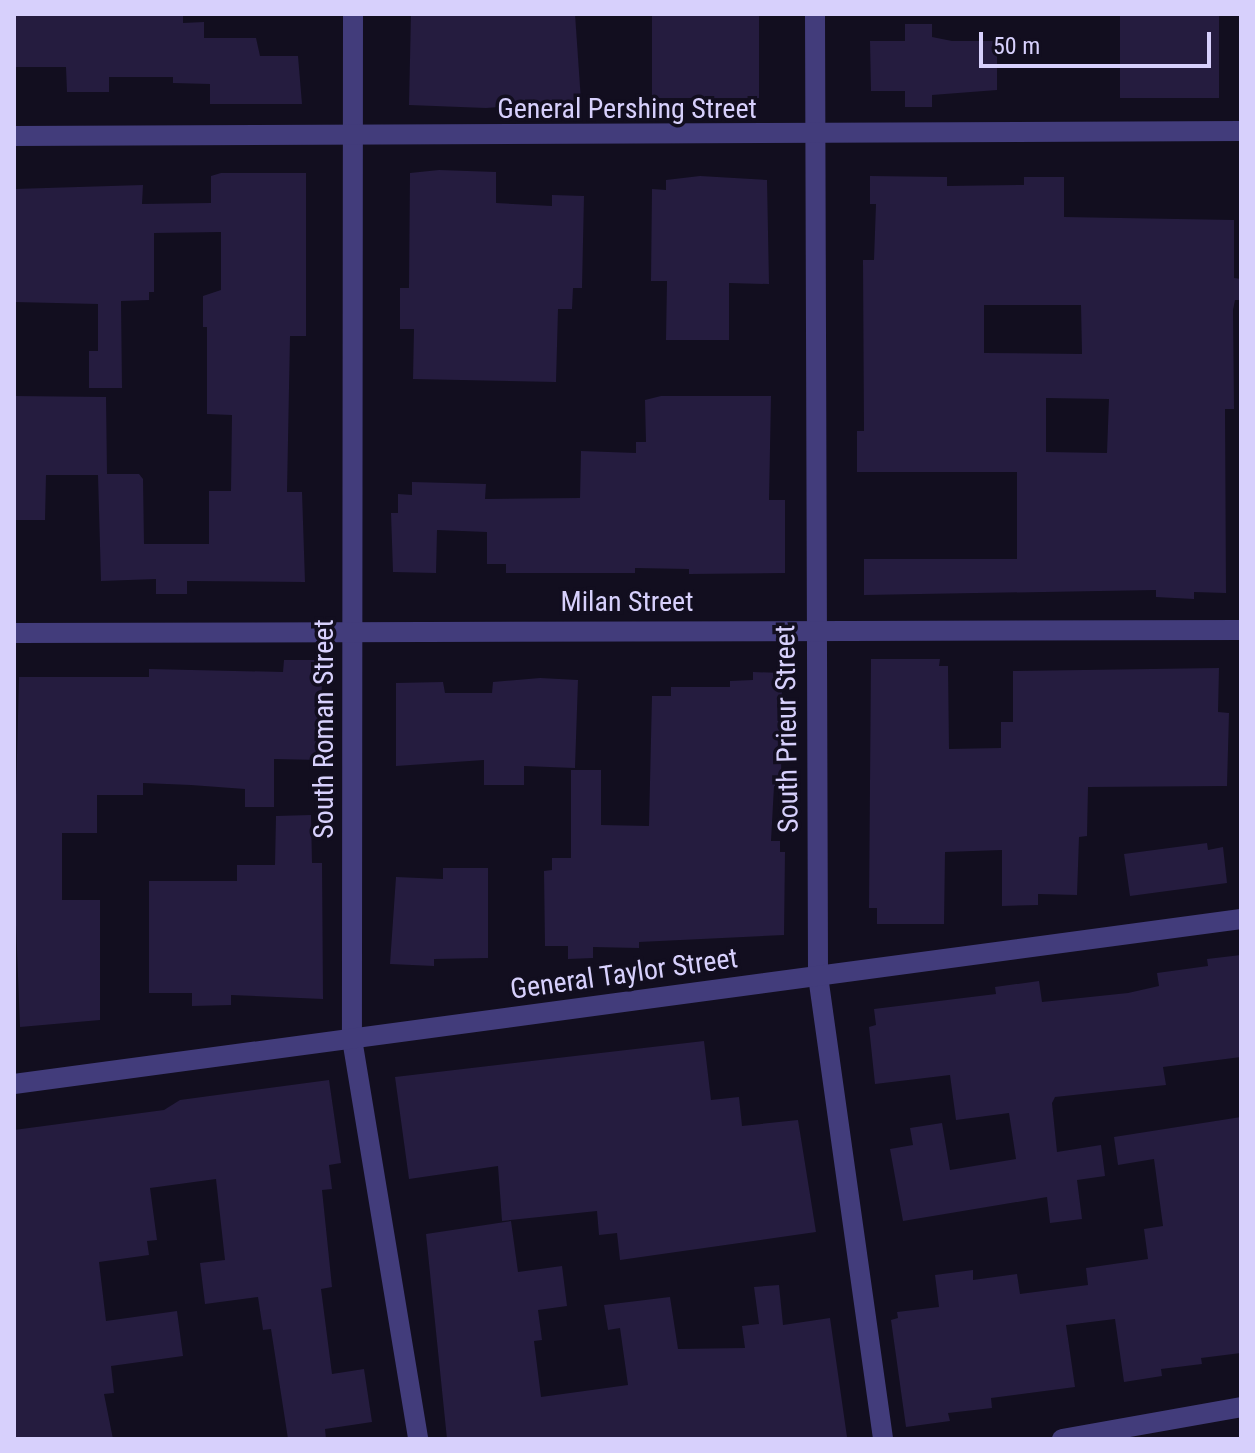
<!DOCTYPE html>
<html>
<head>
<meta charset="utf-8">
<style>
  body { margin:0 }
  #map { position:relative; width:1255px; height:1453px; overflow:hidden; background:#120e1f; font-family:"Roboto Condensed",sans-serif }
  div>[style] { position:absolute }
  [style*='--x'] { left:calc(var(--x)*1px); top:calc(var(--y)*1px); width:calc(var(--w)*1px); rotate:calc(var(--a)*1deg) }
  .building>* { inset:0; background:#251c3f; transform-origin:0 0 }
  .minor>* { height:20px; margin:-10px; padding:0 10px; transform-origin:10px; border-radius:10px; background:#423c7b }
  span { translate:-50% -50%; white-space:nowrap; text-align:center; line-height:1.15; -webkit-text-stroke:7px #120e1f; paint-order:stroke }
  .street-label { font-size:28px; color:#d7d0fc }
  .frame { position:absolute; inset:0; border:16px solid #d7d0fc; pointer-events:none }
  .scale { position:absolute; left:979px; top:32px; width:232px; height:36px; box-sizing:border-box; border:4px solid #d7d0fc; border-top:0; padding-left:10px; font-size:24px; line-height:28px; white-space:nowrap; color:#d7d0fc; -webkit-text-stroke:6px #120e1f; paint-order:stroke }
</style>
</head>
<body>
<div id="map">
  <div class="building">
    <i style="clip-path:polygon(14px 14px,183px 14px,183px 23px,204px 22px,204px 38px,256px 38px,260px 56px,298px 56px,302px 104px,210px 104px,210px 84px,173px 83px,173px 77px,109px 77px,109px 92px,67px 92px,66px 67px,14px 67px)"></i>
    <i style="clip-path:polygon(411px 14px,575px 14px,581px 101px,486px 108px,409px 105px)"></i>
    <i style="left:652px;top:14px;width:107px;height:84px"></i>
    <i style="left:1120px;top:14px;width:99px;height:84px"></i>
    <i style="clip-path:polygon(905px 24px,932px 24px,932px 37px,952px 41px,997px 41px,997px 90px,932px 95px,932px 107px,905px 107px,905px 91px,871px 91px,870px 41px,905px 41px)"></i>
    <i style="clip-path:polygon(439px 170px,496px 172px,496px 203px,552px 206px,552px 195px,584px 196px,582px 288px,573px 288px,572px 309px,558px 309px,556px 382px,413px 379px,414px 329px,400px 329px,400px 288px,409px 288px,410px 173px)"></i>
    <i style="clip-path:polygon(221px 173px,306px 173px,306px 336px,290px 336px,287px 492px,302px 492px,305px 582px,187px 581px,187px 594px,156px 594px,156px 579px,101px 581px,98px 475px,46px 475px,45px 520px,14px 520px,14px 396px,106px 397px,107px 474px,139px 474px,143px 479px,144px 544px,209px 544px,209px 491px,231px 491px,232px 415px,207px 414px,207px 327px,203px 327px,203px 296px,221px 290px,221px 232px,154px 233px,154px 292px,149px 292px,149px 300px,121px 301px,122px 388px,89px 388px,89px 351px,98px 351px,98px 304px,14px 302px,14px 189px,143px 185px,142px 204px,211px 203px,211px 176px)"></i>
    <i style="clip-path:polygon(700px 176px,767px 180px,769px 284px,729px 283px,729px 340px,666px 340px,667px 281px,651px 281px,652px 189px,666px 190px,666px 180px)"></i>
    <i style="clip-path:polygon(evenodd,870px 176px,947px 177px,947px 186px,1024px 185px,1024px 177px,1064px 177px,1064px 217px,1234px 220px,1234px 278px,1241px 279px,1241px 300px,1235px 300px,1233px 310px,1234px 409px,1225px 409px,1226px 593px,1194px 592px,1194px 599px,1156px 597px,1156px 590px,864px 595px,864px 559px,1017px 559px,1017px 472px,857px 472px,857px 431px,864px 431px,863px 260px,874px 260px,876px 204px,870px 204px,870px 176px,984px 305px,1081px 305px,1082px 354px,984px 353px,984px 305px,870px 176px,1046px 398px,1109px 399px,1107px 453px,1046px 452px,1046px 398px)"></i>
    <i style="clip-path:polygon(661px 396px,771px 396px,769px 500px,785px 500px,785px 573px,689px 574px,689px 569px,635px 568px,635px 573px,506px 573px,506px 564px,487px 564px,487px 532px,437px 530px,436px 573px,393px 572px,391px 513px,398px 513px,398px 494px,412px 495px,412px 482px,486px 484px,485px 499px,580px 498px,581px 451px,636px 453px,636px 442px,646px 442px,645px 400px)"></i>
    <i style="clip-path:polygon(871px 659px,940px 659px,939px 666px,948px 666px,949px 749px,1001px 748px,1001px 722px,1013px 722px,1013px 671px,1219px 668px,1218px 712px,1229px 713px,1227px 786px,1088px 787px,1087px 836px,1079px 837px,1077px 895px,1038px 894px,1038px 905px,1002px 906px,1002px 850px,945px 852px,944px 924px,877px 924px,877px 908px,869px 908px)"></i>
    <i style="clip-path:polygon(284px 660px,322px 660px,321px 760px,274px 759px,274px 807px,245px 807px,245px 789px,191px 785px,143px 783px,143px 795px,97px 795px,97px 833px,62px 833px,62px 900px,100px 900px,100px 1020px,20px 1027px,14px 874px,19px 677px,149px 677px,149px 669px,283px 672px)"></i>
    <i style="clip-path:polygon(753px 672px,782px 673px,781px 787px,774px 786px,771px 841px,780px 841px,780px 852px,785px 852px,784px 935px,639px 942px,639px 948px,593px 947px,593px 958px,568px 959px,568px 946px,545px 946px,544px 871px,552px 870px,552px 858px,571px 858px,571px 770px,601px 770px,601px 825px,649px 826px,652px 696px,671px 696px,671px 687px,730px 687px,730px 681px,753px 680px)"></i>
    <i style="clip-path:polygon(540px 678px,578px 680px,575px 768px,524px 766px,524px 785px,484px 785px,484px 760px,396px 766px,396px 683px,443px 682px,445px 693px,492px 693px,493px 682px)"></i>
    <i style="clip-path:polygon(311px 815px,312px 863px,322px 863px,323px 999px,231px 995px,231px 1005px,192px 1006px,192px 993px,149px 993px,149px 881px,237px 881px,237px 865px,275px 865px,276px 816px)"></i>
    <i style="clip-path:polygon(1207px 843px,1208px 850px,1223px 847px,1227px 883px,1130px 896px,1124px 854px)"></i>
    <i style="clip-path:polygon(443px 868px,488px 868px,488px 958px,434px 959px,434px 966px,390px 964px,396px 877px,443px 879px)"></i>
    <i style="clip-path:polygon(1241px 955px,1241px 1057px,1163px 1067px,1166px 1085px,1055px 1097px,1052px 1103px,1057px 1152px,1101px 1145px,1105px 1176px,1077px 1180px,1082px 1219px,1050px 1223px,1047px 1197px,903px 1221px,890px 1149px,913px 1145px,910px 1128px,942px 1123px,950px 1170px,1016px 1159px,1009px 1113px,956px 1120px,950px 1075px,875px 1084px,869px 1027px,876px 1025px,874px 1009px,996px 994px,995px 987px,1039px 981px,1042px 1002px,1128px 993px,1159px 986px,1157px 973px,1208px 966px,1207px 959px)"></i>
    <i style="clip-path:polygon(704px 1041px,711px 1100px,739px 1097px,742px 1126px,798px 1120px,816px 1232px,620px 1260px,617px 1233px,599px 1235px,597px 1211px,502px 1221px,498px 1166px,409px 1179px,395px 1077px)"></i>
    <i style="clip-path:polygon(329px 1080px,341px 1163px,329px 1165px,332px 1189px,322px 1190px,332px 1287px,321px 1289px,332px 1374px,364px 1369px,372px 1422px,325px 1429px,326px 1439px,288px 1439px,271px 1329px,263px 1330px,258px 1297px,205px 1304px,200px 1263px,225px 1260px,216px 1179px,150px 1188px,157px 1240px,147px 1241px,149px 1255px,99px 1262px,106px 1321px,177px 1311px,183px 1356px,111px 1366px,114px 1393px,104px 1394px,113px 1439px,14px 1439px,14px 1130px,164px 1110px,180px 1100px)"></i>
    <i style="clip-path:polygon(1241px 1117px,1241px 1353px,1201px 1358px,1202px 1364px,1161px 1369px,1162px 1376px,1124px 1382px,1115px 1319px,1066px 1325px,1075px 1387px,991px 1398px,992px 1408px,948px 1413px,950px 1421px,906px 1427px,891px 1320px,898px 1318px,897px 1312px,939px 1307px,935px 1275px,973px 1270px,973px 1280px,1017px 1274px,1020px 1294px,1088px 1285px,1086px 1268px,1148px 1259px,1144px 1229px,1163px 1226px,1154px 1159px,1118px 1165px,1114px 1137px)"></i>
    <i style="clip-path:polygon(511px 1221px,518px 1272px,562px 1266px,567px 1306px,538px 1310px,542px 1340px,534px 1341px,541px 1397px,628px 1385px,620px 1328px,608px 1330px,604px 1305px,670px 1297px,678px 1349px,745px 1348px,742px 1326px,759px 1324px,754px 1287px,779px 1285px,783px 1325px,830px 1318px,847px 1437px,447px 1439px,426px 1234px)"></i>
  </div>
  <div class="minor">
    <i style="--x:353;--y:14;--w:1025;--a:90.06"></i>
    <i style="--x:352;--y:1039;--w:405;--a:80.6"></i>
    <i style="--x:815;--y:14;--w:962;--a:89.82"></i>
    <i style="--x:818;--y:976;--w:468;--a:82"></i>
    <i style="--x:14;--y:136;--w:1227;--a:-0.23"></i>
    <i style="--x:14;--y:633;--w:1227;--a:-0.14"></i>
    <i style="--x:14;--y:1084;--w:1238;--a:-7.66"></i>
    <i style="--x:1062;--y:1439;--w:182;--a:-10.1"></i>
  </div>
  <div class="street-label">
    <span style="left:627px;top:109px">General Pershing Street</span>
    <span style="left:627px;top:602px">Milan Street</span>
    <span style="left:324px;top:729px;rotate:-90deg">South Roman Street</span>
    <span style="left:787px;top:729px;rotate:-91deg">South Prieur Street</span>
    <span style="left:624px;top:974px;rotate:-8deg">General Taylor Street</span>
  </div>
  <div class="frame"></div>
  <div class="scale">50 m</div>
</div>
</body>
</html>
